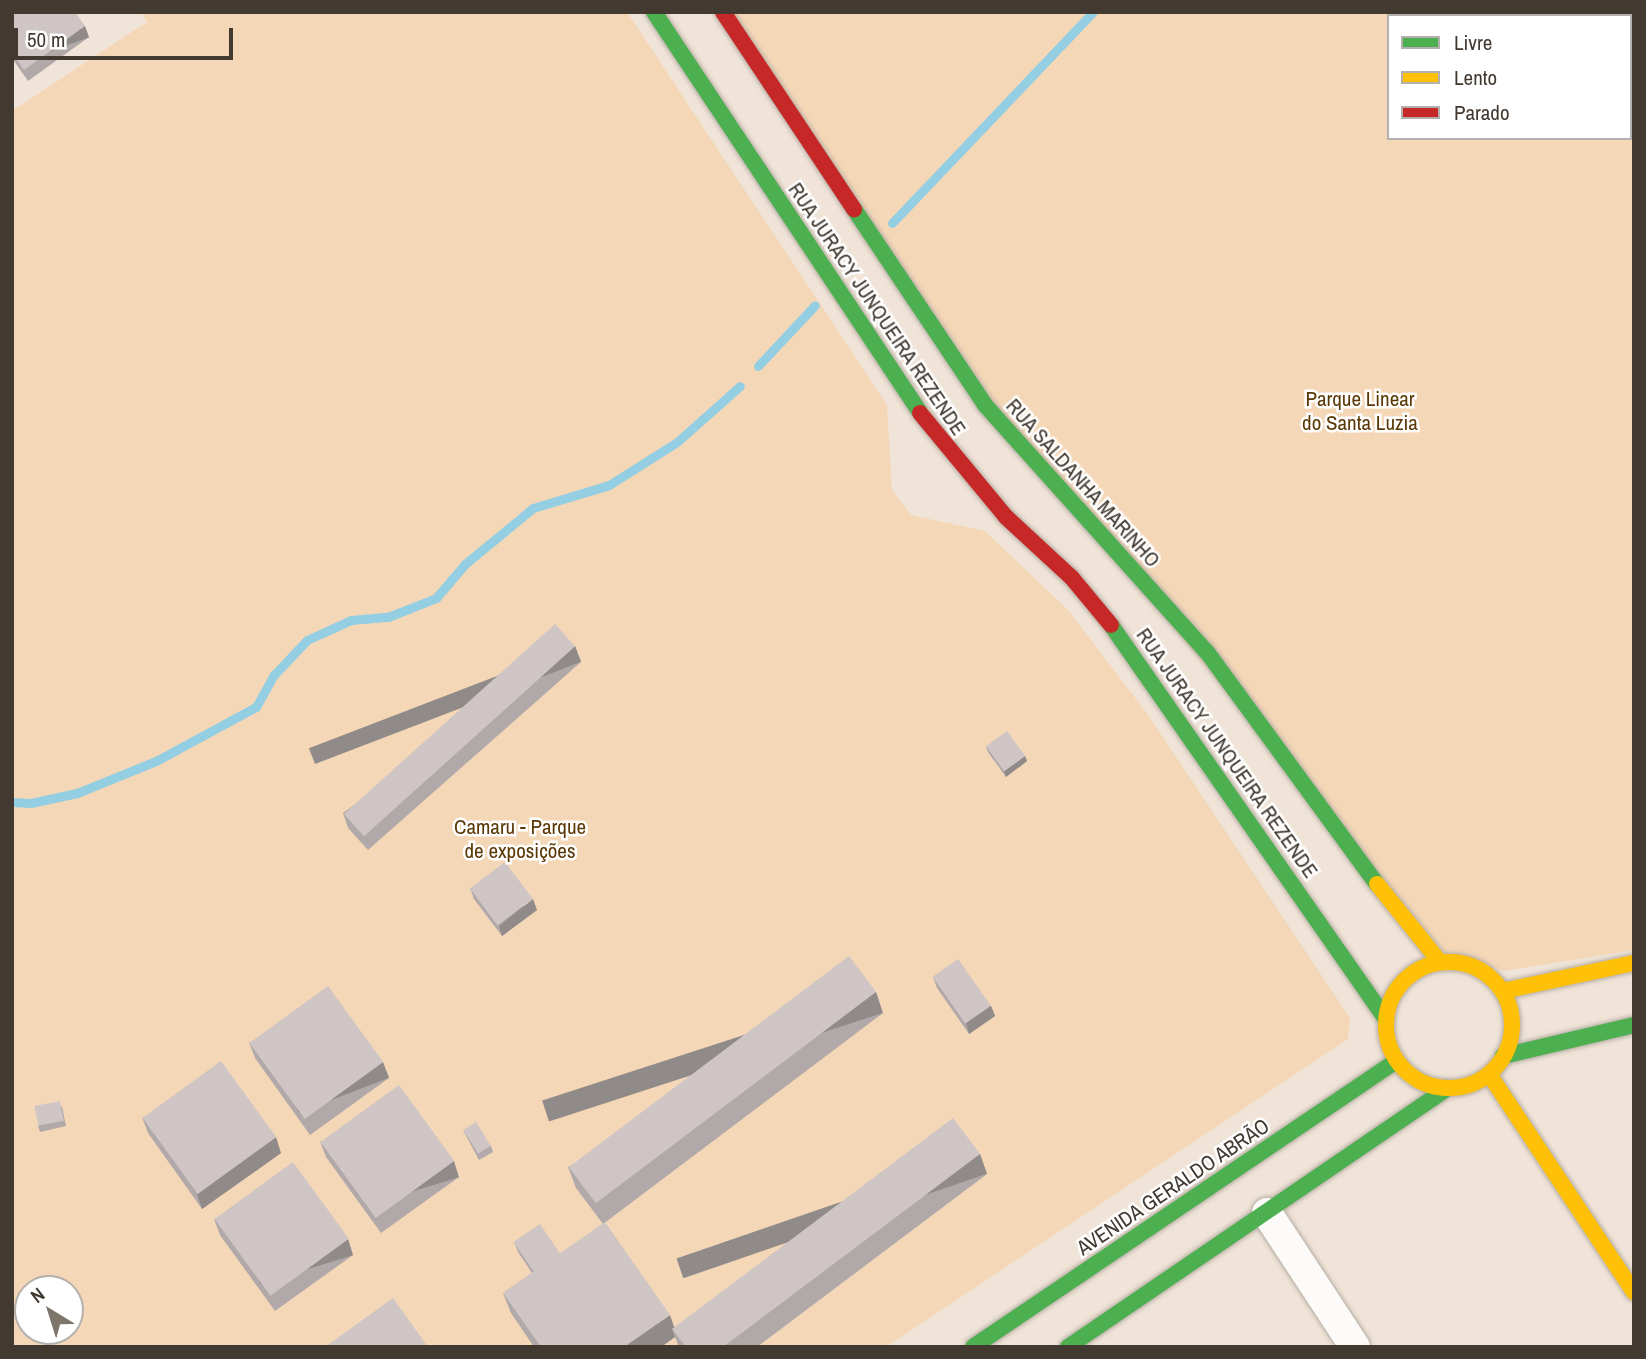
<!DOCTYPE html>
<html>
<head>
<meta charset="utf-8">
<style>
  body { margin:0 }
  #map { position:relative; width:1646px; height:1359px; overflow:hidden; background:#f0e4d8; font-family:"Archivo Narrow",sans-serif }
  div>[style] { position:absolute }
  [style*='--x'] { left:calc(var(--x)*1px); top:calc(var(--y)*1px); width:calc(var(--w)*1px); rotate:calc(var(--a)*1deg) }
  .green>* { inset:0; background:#f4d7b7 }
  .stream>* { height:9px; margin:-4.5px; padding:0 4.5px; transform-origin:4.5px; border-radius:4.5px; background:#93cee3 }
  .roads { filter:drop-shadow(0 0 2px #b6ada3) drop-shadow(0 0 2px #b6ada3) }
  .street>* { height:30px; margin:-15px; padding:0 15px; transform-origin:15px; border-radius:15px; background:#fdfbf9 }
  .fast>* { height:16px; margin:-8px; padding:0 8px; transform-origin:8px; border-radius:8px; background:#4caf50 }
  .slow>* { height:16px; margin:-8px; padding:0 8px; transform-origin:8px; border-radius:8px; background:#ffc107 }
  .slow>.ring { margin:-8px; padding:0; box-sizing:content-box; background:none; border:16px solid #ffc107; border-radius:50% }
  .jam>* { height:16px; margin:-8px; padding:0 8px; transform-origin:8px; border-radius:8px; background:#c62828 }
  .wall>* { inset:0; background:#b1a9a9 }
  .shaded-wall>* { inset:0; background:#908a89; transform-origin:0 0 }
  .building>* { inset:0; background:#cec5c4; transform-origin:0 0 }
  span { translate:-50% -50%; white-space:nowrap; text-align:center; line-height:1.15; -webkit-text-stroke:5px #fff; paint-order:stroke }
  .street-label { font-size:21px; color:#423a31 }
  .park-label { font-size:21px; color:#5a3805 }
  .frame { position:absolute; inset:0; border:14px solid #423a31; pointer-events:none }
  .legend { position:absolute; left:1387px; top:14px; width:245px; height:126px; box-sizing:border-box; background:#fff; border:2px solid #b3b0ad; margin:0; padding:9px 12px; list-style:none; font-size:21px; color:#423a31 }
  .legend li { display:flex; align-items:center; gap:14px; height:35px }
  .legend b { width:35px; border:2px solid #b3b0ad }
  .north { position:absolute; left:14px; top:1275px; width:70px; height:70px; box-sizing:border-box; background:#fff; border:2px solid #b3b0ad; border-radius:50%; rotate:322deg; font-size:19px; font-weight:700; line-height:28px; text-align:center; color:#423a31 }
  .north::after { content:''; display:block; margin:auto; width:24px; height:32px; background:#7f766b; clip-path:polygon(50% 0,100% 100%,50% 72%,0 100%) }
  .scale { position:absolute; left:14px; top:28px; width:219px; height:32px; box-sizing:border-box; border:4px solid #423a31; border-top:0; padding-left:9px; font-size:21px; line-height:24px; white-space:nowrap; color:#423a31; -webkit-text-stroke:5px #fff; paint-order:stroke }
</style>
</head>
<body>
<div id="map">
  <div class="green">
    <i style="clip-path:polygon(evenodd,141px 12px,627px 12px,887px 405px,892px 490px,911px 515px,985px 531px,1068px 610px,1149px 716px,1350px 1018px,1348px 1039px,886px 1347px,12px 1347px,12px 111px,147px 22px,141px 12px,28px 1289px,70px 1289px,70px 1331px,28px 1331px,28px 1289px)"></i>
    <i style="clip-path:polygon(evenodd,723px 12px,1634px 12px,1634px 950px,1504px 971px,1444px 952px,1033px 460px,723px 12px,1389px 16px,1630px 16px,1630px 138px,1389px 138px,1389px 16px)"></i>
  </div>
  <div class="stream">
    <i style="--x:892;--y:223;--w:291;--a:-46.4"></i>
    <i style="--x:758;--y:366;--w:83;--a:-46.9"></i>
    <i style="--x:12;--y:802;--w:19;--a:3"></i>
    <i style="--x:31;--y:803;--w:47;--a:-12.3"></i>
    <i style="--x:77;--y:793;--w:85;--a:-22.1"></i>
    <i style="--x:156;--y:761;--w:114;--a:-28.4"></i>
    <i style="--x:256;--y:707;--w:37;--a:-61"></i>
    <i style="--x:274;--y:675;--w:48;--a:-46.7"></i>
    <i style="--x:307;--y:640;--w:48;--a:-24.4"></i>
    <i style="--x:351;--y:620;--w:37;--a:-5"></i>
    <i style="--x:388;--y:617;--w:52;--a:-21.6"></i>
    <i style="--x:436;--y:598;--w:45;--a:-49.5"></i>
    <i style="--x:465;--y:564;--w:88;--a:-39.5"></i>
    <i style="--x:533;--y:508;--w:79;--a:-16.8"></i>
    <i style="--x:609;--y:485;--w:80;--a:-32.3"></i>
    <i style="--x:677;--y:442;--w:84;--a:-41.6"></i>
  </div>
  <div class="roads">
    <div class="street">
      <i style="--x:1267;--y:1213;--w:160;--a:56.7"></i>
    </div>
    <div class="fast">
      <i style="--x:654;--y:12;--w:481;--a:56.4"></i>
      <i style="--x:854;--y:209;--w:236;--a:56.2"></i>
      <i style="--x:985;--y:405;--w:332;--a:48.1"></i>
      <i style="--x:1207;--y:652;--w:288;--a:53.8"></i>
      <i style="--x:1111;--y:625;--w:479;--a:55.1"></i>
      <i style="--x:1503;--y:1056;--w:135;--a:-13.3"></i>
      <i style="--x:973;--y:1347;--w:511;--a:-34.06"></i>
      <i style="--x:1068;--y:1347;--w:460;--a:-34.3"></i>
    </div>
    <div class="slow">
      <i style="--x:1377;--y:884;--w:100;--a:51.1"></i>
      <i class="ring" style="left:1386px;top:962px;width:110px;height:110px"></i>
      <i style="--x:1503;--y:991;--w:134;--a:-12.1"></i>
      <i style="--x:1489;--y:1074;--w:262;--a:56.4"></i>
    </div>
    <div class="jam">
      <i style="--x:723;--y:12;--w:237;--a:56.4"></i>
      <i style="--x:920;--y:413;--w:135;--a:50.4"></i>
      <i style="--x:1006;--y:517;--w:90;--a:42.7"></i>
      <i style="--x:1072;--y:578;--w:61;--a:50.3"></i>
    </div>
  </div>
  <div class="wall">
    <i style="clip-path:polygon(12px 12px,89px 37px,28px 81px,12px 58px)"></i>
    <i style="clip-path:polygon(575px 646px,581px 662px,368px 850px,348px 828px,343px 813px)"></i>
    <i style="clip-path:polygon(986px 747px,1025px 756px,1027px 761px,1006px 777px,988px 752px)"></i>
    <i style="clip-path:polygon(470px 888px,537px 910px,502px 936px,474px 899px)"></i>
    <i style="clip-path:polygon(933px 977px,991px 1006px,995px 1016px,969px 1034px,937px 988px)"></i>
    <i style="clip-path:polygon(876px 992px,883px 1013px,603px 1224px,576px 1188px,568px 1167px)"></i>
    <i style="clip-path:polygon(249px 1042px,389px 1078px,310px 1135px,255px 1058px)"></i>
    <i style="clip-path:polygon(62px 1106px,66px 1126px,40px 1132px,38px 1126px)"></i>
    <i style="clip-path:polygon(142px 1117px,281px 1153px,202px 1209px,148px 1133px)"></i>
    <i style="clip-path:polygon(463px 1130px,491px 1146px,493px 1152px,479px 1160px)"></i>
    <i style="clip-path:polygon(320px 1141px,459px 1177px,381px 1233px,326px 1157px)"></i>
    <i style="clip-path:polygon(980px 1154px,987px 1174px,757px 1347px,679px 1347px,675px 1337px,661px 1347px,534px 1347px,511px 1313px,503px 1293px,532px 1273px,518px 1252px,514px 1242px,560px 1254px,674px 1328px)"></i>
    <i style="clip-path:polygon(214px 1219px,348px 1239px,353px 1255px,275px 1311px,220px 1235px)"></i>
  </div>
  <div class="shaded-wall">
    <i style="left:85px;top:26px;width:12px;height:75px;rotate:70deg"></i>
    <i style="left:575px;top:646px;width:17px;height:285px;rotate:69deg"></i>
    <i style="clip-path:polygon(1025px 756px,1027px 761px,1006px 777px,1004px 771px)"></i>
    <i style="clip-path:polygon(533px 899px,537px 910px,502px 936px,499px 926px)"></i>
    <i style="left:876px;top:992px;width:22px;height:351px;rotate:72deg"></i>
    <i style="clip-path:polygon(991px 1006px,995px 1016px,969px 1034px,966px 1023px)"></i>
    <i style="left:383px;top:1062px;width:17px;height:97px;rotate:69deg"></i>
    <i style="clip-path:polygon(276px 1137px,281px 1153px,202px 1209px,197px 1194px)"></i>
    <i style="left:980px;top:1154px;width:21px;height:321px;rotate:71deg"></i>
    <i style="left:454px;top:1161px;width:17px;height:97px;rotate:73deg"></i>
    <i style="left:348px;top:1239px;width:17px;height:97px;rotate:73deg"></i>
    <i style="clip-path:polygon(670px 1315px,677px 1335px,672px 1329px,675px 1337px,661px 1347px,624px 1347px)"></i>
  </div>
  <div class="building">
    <i style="clip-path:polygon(12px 12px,75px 12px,85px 26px,24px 70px,12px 53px)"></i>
    <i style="left:555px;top:624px;width:30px;height:284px;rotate:48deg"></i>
    <i style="left:1007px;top:731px;width:31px;height:26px;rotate:54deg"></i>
    <i style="left:505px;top:862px;width:46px;height:44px;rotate:53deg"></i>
    <i style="left:849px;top:956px;width:45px;height:351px;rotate:53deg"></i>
    <i style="left:958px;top:959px;width:57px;height:31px;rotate:55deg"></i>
    <i style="left:328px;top:986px;width:94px;height:97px;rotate:54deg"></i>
    <i style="left:221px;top:1061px;width:94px;height:97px;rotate:54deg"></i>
    <i style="left:399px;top:1085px;width:94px;height:97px;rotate:54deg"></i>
    <i style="left:60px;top:1101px;width:20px;height:26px;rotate:79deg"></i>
    <i style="clip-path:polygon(953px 1118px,980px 1154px,723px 1347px,686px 1347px,672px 1329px)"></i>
    <i style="left:476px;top:1122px;width:28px;height:15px;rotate:58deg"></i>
    <i style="left:293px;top:1162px;width:95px;height:97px;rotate:54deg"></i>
    <i style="clip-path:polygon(605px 1222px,670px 1315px,624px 1347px,541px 1347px,503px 1293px)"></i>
    <i style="left:540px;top:1224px;width:36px;height:32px;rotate:56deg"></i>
    <i style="clip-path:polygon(393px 1298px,428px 1347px,325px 1347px)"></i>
  </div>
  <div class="street-label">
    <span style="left:877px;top:309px;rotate:56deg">RUA JURACY JUNQUEIRA REZENDE</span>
    <span style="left:1083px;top:483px;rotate:48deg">RUA SALDANHA MARINHO</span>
    <span style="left:1227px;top:753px;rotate:55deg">RUA JURACY JUNQUEIRA REZENDE</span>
    <span style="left:1173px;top:1187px;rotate:-34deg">AVENIDA GERALDO ABRÃO</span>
  </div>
  <div class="park-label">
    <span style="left:1360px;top:411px">Parque Linear<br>do Santa Luzia</span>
    <span style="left:520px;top:839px">Camaru - Parque<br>de exposições</span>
  </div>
  <div class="frame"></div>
  <ul class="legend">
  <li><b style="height:9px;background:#4caf50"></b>Livre</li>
  <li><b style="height:9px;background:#ffc107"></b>Lento</li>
  <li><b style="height:9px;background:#c62828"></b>Parado</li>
  </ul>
  <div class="north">N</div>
  <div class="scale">50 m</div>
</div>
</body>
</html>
